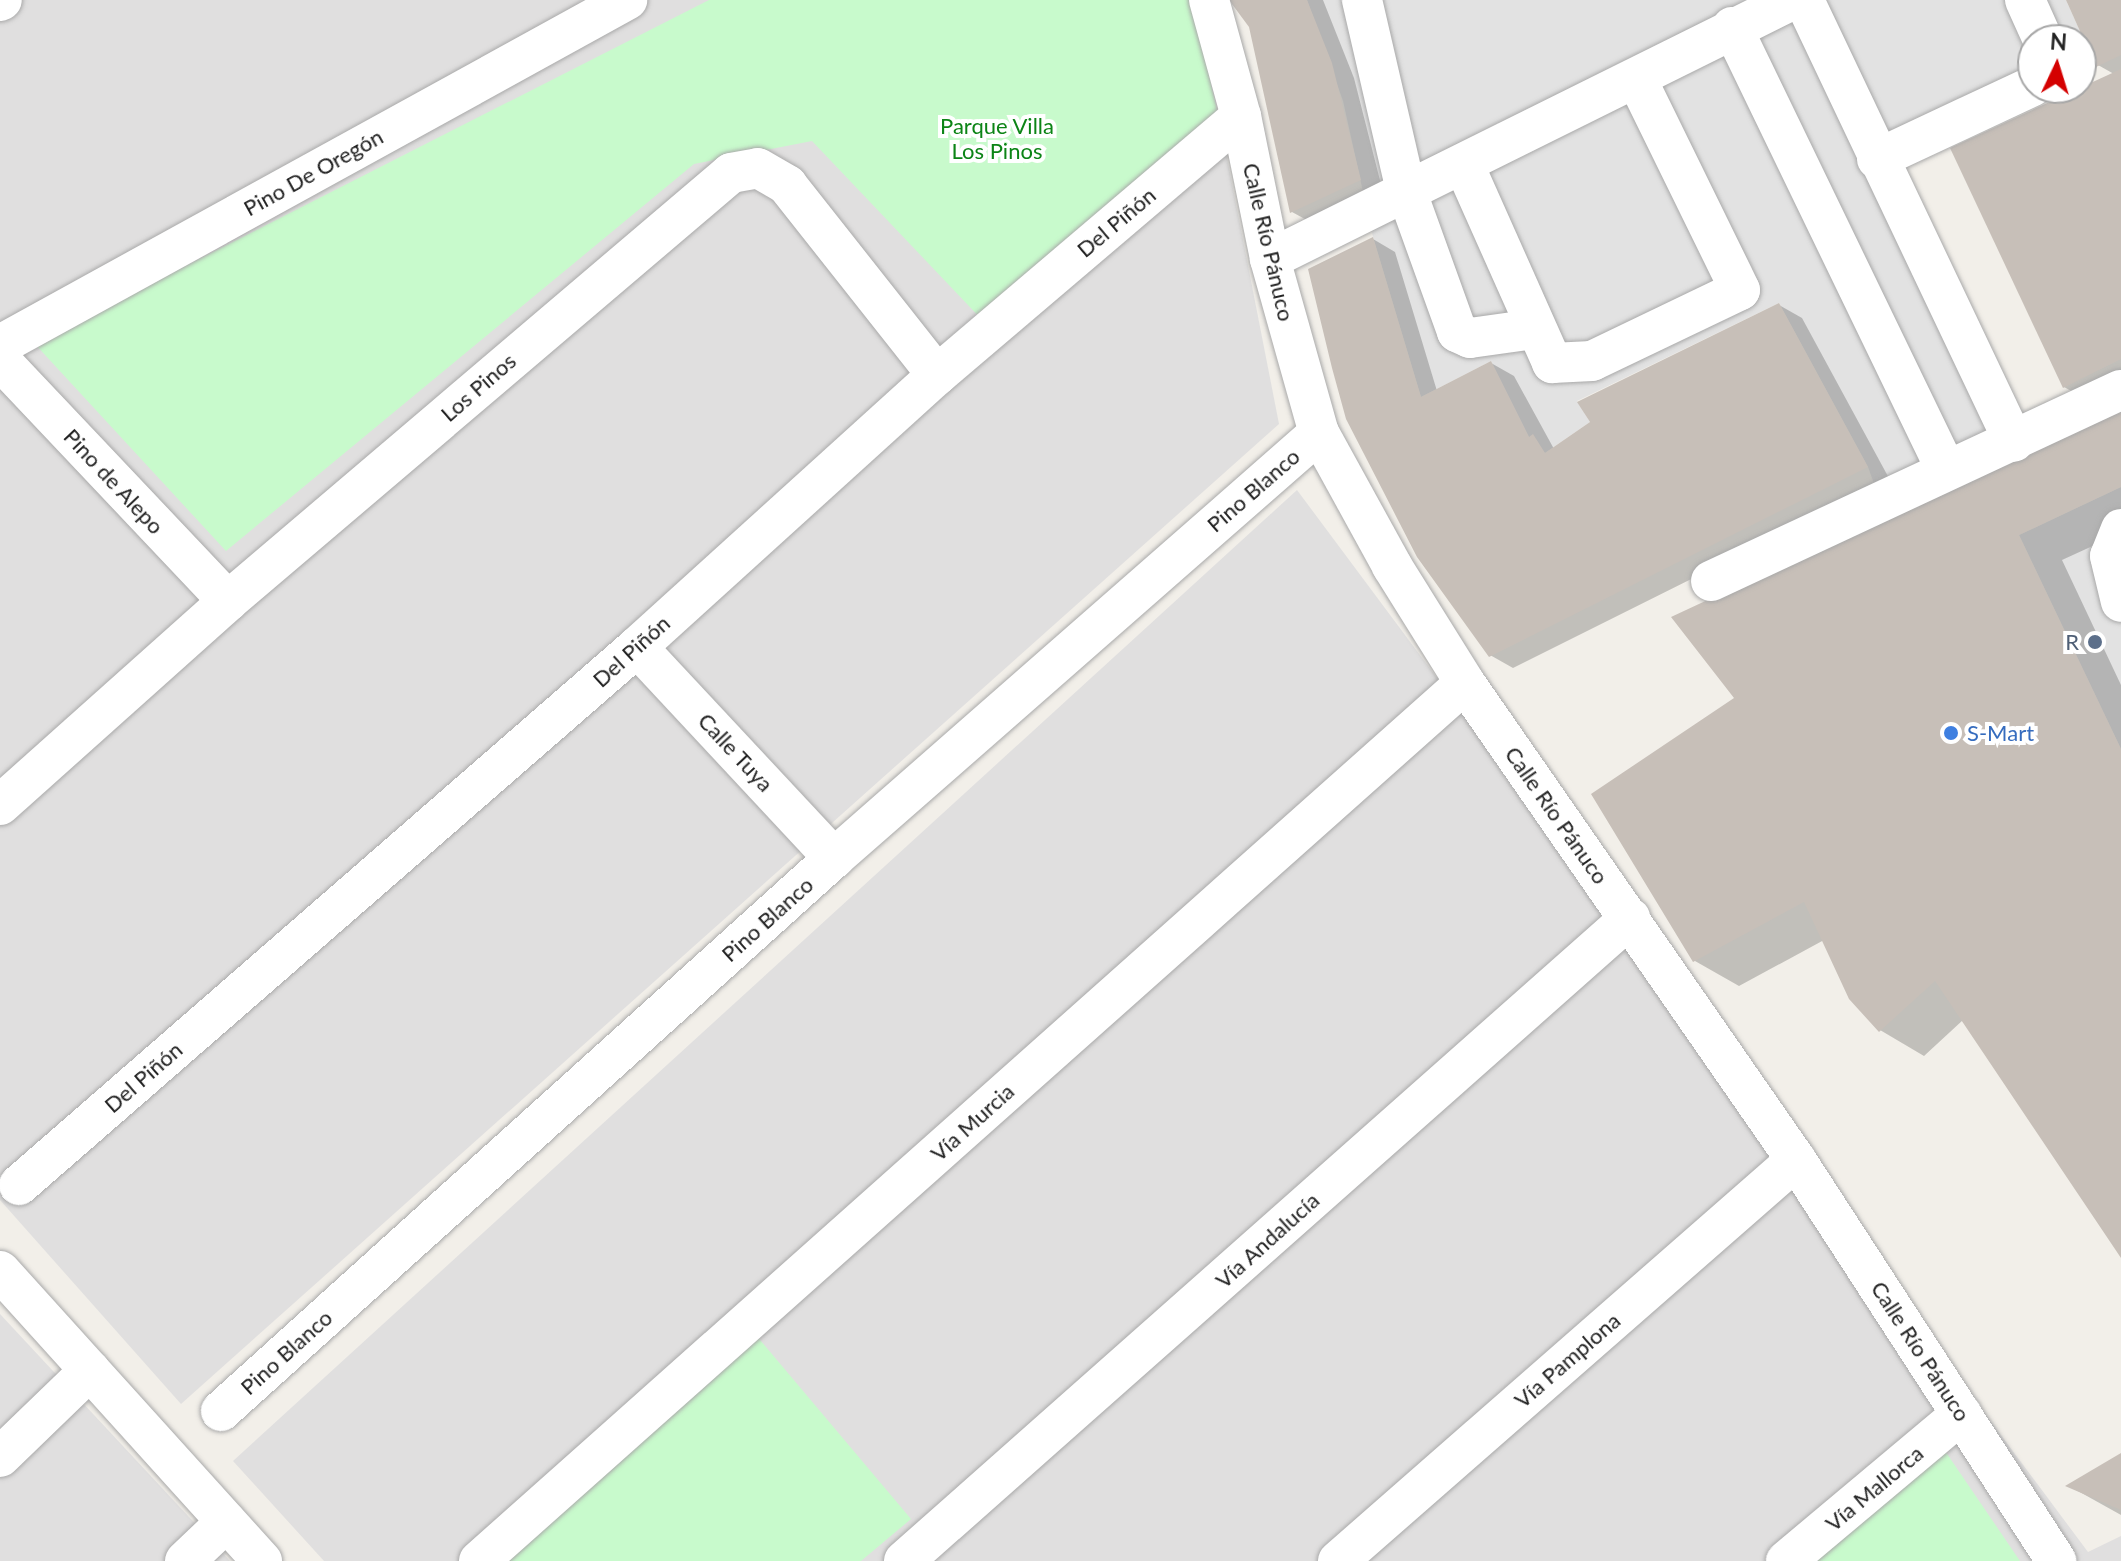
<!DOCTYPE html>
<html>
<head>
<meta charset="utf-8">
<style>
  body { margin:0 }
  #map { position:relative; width:2121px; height:1561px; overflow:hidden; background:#f2efe9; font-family:Lato,sans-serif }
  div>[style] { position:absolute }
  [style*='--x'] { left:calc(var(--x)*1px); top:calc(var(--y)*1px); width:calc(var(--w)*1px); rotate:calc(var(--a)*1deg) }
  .residential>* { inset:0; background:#e0dfdf }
  .park>* { inset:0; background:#c8facc }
  .parking>* { inset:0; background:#e2e2e2 }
  .shadow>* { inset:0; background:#0003 }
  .building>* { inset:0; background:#c7bfb8 }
  .roads { filter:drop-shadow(0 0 2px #a9a9a9) drop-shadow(0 0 2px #a9a9a9) }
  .minor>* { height:40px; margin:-20px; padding:0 20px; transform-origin:20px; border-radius:20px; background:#fff }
  .dots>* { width:22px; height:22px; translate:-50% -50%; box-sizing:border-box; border:4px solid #fff; border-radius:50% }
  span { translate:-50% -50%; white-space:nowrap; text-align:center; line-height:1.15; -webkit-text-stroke:8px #fff; paint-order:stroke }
  .park-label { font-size:22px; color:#0c8416 }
  .street-label { font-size:22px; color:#222 }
  .service-label { font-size:22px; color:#4e5e75 }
  .right { translate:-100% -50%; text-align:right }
  .shop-label { font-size:22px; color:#366cbe }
  .left { translate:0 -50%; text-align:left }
  .north { position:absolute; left:2017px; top:24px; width:80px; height:80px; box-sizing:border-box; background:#fff; border:2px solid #a7a7a7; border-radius:50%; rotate:4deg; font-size:22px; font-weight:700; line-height:32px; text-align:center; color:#222 }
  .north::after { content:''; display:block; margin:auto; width:28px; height:36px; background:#d40000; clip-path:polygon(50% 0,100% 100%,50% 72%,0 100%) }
</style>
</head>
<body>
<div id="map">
  <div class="residential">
    <i style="clip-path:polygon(0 0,1196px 0,1279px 424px,181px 1404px,0 1200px)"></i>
    <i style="clip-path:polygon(1297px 490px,2088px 1552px,2121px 1536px,2121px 1561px,324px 1561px,233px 1461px)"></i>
    <i style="clip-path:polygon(0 1314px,230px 1561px,0 1561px)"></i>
  </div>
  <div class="park">
    <i style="clip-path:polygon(709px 0,1192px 0,1221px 128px,987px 325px,812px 141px,694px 164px,226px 551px,34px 343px)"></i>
    <i style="clip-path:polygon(755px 1334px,911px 1519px,861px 1561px,484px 1561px)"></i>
    <i style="clip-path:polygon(1941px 1445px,2020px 1561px,1798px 1561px)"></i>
  </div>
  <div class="parking">
    <i style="clip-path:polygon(1307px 0,2066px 0,2096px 67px,2081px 74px,2081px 40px,2033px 40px,2033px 88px,1901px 160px,2034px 443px,1884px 511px,1868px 467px,1779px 303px,1577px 401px,1590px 422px,1545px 453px,1529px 437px,1491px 361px,1421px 397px,1373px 237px,1343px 101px)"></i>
    <i style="clip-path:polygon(2121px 487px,2121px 749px,2019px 535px)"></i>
  </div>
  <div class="shadow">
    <i style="clip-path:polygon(1232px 0,1323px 0,1354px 78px,1383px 192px,1314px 224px,1292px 212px,1251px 26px)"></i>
    <i style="clip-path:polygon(2068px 0,2121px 0,2121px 533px,2062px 560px,2121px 685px,2121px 1255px,1963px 1020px,1924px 1056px,1880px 1030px,1824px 940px,1739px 986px,1695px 961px,1737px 698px,2109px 412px,2064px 387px,2114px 74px,2098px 65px)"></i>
    <i style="clip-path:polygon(1373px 239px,1395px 252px,1437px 391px,1491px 363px,1514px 376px,1554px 449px,1779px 305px,1802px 318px,1890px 480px,1513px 668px,1490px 655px)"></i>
    <i style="clip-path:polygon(2121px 1455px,2121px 1515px,2069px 1486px)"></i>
  </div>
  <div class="building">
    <i style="clip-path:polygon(1229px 0,1307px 0,1332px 63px,1361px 180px,1290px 213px,1249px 27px)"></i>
    <i style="clip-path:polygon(2066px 0,2121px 0,2121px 55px,2096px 67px)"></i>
    <i style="clip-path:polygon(2121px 69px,2121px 359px,2063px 388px,1950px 148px)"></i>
    <i style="clip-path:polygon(1373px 237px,1421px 397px,1491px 361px,1529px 437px,1533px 434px,1545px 453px,1590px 422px,1577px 402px,1779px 303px,1868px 467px,1489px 657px,1417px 557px,1346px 419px,1332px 368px,1308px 269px)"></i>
    <i style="clip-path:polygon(2121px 407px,2121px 487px,2019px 535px,2121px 749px,2121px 1258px,1935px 981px,1879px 1032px,1849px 999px,1804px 902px,1693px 962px,1591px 794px,1734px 698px,1671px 617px)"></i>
    <i style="clip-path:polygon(2121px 1453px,2121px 1510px,2065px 1486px)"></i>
  </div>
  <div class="roads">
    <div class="minor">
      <i style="--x:1209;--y:0;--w:120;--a:74.6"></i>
      <i style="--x:1241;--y:116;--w:146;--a:78.5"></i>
      <i style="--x:1270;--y:259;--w:181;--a:74.3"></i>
      <i style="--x:1319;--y:433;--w:152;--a:61.2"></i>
      <i style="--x:1392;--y:566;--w:138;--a:58"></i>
      <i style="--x:1465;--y:683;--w:581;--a:55.24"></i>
      <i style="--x:1796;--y:1160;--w:478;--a:57"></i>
      <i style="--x:1362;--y:0;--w:195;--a:77"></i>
      <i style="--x:1406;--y:190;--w:151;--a:70.2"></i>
      <i style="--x:1457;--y:332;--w:14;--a:25"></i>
      <i style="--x:1470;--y:338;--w:65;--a:-8"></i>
      <i style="--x:1804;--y:0;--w:489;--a:64.6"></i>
      <i style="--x:2025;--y:0;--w:44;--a:65.8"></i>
      <i style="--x:0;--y:1;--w:2;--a:-27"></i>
      <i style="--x:1732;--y:27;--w:491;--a:64.2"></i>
      <i style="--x:1877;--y:159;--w:172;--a:-25.1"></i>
      <i style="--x:1464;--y:165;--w:217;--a:66"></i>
      <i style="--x:1552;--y:363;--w:40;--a:-2.9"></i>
      <i style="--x:1592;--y:361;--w:164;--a:-25.6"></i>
      <i style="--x:1740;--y:290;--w:234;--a:-116.1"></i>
      <i style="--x:1270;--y:259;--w:583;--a:-26.39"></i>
      <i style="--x:0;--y:345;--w:716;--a:-28.82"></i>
      <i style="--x:0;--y:360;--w:332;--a:46.6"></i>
      <i style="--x:2121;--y:529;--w:29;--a:112"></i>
      <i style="--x:2110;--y:556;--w:47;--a:76.6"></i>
      <i style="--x:1711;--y:581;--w:452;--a:-25"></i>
      <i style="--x:637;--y:647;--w:289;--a:47"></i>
      <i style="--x:0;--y:805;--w:306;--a:-41.8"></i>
      <i style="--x:228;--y:601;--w:660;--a:-40.39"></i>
      <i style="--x:731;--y:173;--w:27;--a:-10"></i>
      <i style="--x:758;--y:168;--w:34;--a:30"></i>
      <i style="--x:787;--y:185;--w:242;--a:51.7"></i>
      <i style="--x:19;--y:1185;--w:819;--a:-41.04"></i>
      <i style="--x:637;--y:647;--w:405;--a:-42.2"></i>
      <i style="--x:937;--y:375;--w:399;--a:-40.4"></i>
      <i style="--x:0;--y:1271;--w:391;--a:47.9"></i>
      <i style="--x:221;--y:1411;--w:826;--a:-42.05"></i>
      <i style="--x:834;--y:858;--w:645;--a:-41.23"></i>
      <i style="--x:0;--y:1457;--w:125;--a:-44"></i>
      <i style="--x:185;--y:1561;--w:57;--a:-43.6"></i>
      <i style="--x:479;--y:1561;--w:1320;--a:-41.68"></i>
      <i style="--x:904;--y:1561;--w:970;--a:-41.53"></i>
      <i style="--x:1338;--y:1561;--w:609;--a:-41.2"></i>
      <i style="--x:1786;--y:1561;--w:229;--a:-40"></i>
    </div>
  </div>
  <div class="dots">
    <i style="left:2095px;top:642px;background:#5c6f8a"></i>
    <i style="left:1951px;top:733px;background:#3f7fe0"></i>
  </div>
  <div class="park-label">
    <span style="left:997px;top:138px">Parque Villa<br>Los Pinos</span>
  </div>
  <div class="street-label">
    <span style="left:313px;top:172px;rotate:-29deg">Pino De Oregón</span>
    <span style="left:1116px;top:222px;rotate:-40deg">Del Piñón</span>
    <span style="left:1269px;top:242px;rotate:77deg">Calle Río Pánuco</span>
    <span style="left:478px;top:387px;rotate:-41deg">Los Pinos</span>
    <span style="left:114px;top:481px;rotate:47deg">Pino de Alepo</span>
    <span style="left:1253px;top:490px;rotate:-41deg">Pino Blanco</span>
    <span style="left:631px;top:651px;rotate:-42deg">Del Piñón</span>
    <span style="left:736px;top:752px;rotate:47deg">Calle Tuya</span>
    <span style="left:1557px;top:815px;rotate:55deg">Calle Río Pánuco</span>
    <span style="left:767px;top:919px;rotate:-42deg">Pino Blanco</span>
    <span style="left:143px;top:1077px;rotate:-41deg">Del Piñón</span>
    <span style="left:972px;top:1122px;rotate:-42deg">Vía Murcia</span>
    <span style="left:1267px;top:1240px;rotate:-42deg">Vía Andalucía</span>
    <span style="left:1921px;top:1351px;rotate:57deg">Calle Río Pánuco</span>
    <span style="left:286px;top:1352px;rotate:-42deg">Pino Blanco</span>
    <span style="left:1567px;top:1360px;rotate:-41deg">Vía Pamplona</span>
    <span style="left:1874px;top:1488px;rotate:-40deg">Vía Mallorca</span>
  </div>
  <div class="service-label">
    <span class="right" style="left:2079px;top:642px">R</span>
  </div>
  <div class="shop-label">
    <span class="left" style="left:1967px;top:733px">S-Mart</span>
  </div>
  <div class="north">N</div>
</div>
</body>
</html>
